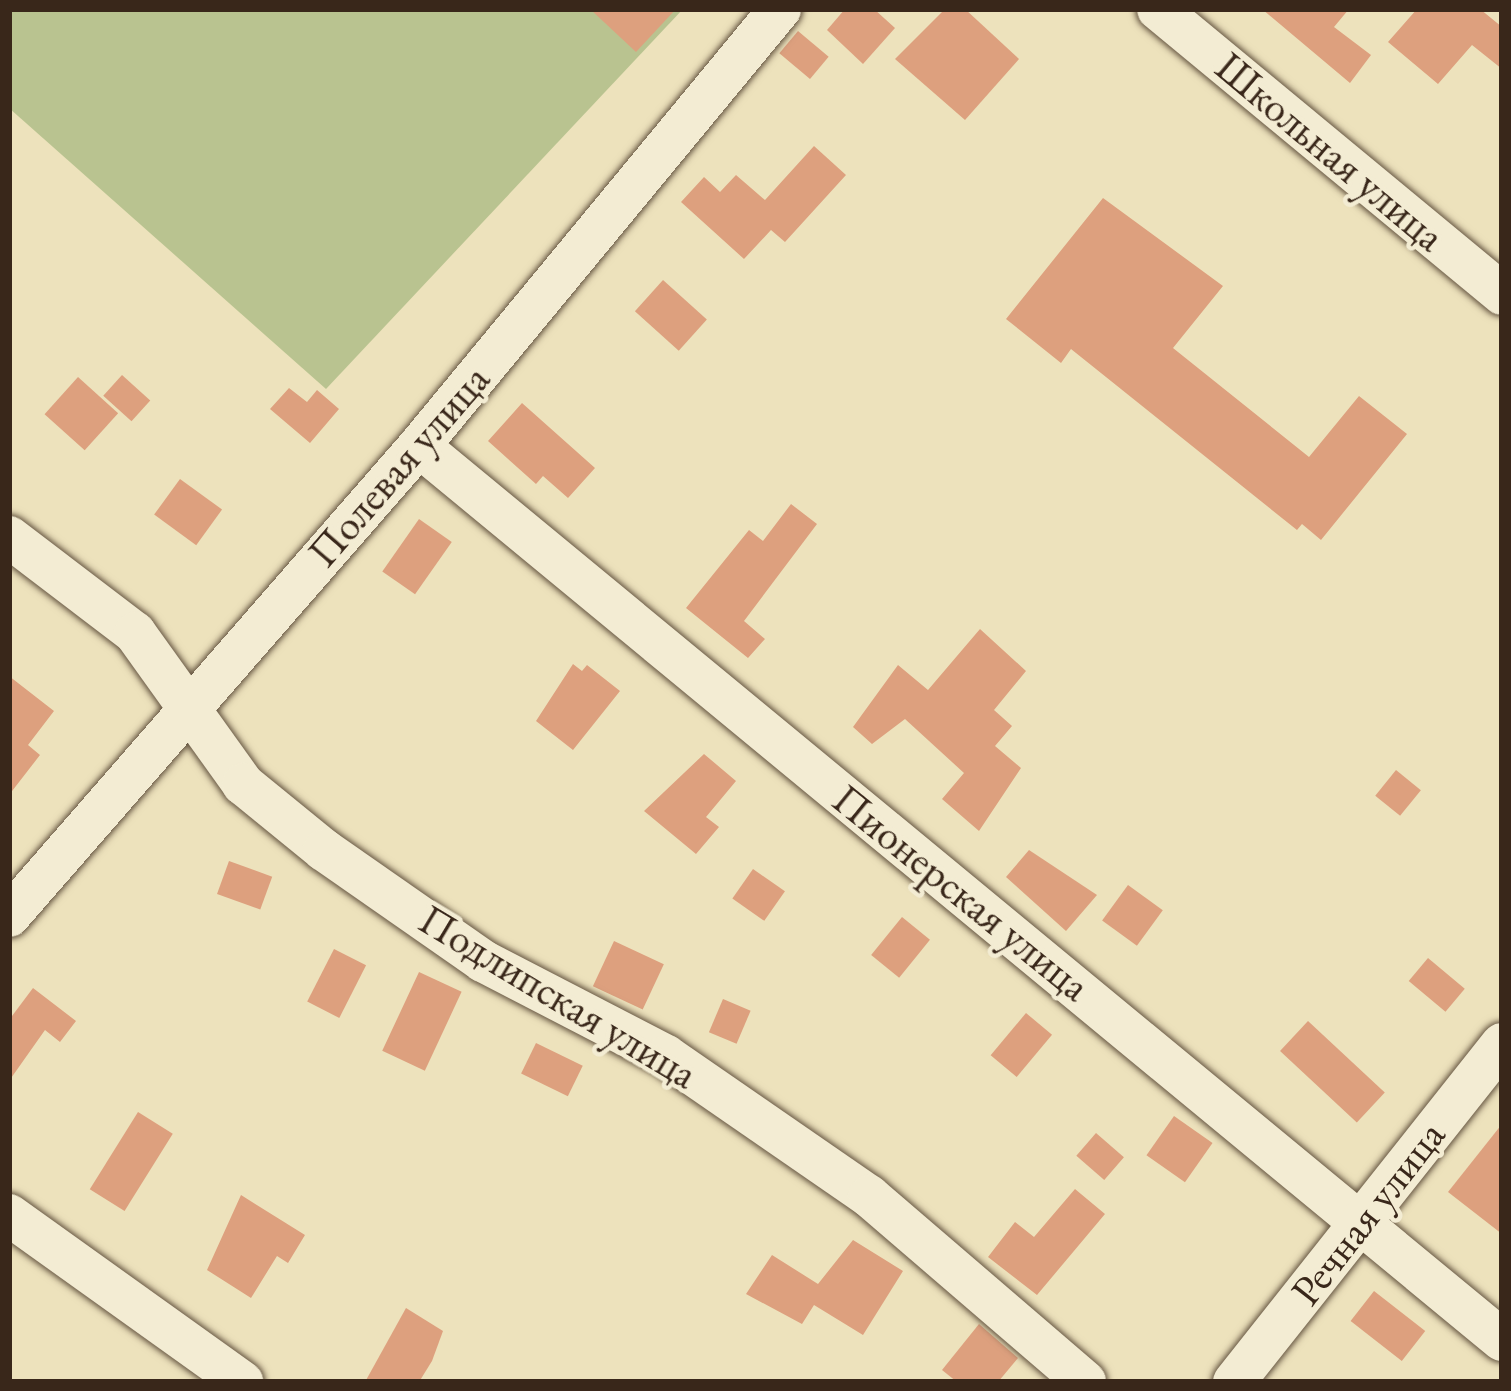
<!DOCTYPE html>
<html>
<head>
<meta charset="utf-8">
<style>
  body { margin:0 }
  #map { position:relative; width:1511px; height:1391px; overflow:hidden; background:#ede2bc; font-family:"EB Garamond",serif }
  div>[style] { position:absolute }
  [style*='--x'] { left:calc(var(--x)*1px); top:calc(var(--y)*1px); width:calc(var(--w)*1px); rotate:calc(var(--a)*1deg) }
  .green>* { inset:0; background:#b9c390 }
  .building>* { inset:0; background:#dda07e; transform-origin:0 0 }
  .roads { filter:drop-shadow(0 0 3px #665642) drop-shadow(0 0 3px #665642) }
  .street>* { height:42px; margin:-21px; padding:0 21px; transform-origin:21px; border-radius:21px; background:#f3ecd3 }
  span { translate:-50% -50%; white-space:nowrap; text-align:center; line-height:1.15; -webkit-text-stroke:9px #f3ecd3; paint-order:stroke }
  .street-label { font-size:42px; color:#39271a }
  .frame { position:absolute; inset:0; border:12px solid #39271a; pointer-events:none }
</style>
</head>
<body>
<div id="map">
  <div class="green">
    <i style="clip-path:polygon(9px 9px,683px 9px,326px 389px,9px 108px)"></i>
  </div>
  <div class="building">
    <i style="clip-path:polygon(590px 9px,676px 9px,636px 52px)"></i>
    <i style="clip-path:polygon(845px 9px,874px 9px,895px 28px,863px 64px,827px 30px)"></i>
    <i style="clip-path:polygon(945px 9px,965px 9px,1019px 59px,965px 120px,895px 59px)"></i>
    <i style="clip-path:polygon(1262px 9px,1349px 9px,1334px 27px,1371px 55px,1350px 83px)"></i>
    <i style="clip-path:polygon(1417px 9px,1480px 9px,1502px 27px,1502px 69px,1472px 45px,1438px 84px,1388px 42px)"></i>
    <i style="left:798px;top:31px;width:40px;height:29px;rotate:40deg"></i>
    <i style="clip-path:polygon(814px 146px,846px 175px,785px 242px,771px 230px,744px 259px,681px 202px,704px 177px,720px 192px,736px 175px,765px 200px)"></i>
    <i style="clip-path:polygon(1103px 198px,1223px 286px,1173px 348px,1309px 457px,1359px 396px,1407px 434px,1321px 540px,1302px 524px,1297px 530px,1071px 349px,1061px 363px,1006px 319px)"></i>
    <i style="left:663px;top:280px;width:59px;height:42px;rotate:42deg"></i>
    <i style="left:122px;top:375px;width:38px;height:28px;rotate:42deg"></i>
    <i style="left:78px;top:377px;width:54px;height:50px;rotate:42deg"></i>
    <i style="clip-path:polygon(289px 388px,307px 402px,317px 390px,339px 409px,310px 443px,270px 409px)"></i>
    <i style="clip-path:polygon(522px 403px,595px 468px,568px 498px,543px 476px,536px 484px,488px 441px)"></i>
    <i style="left:180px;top:479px;width:52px;height:44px;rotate:36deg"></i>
    <i style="clip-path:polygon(791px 504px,817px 524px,744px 621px,765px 639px,748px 658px,686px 608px,749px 530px,763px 541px)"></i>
    <i style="left:419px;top:519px;width:40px;height:64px;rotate:35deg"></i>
    <i style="clip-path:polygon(980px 629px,1026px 671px,994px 710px,1012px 726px,995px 746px,1021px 768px,979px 831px,942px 799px,964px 773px,905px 719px,872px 744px,853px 727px,898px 665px,928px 690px)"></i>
    <i style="clip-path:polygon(573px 664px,582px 671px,587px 665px,620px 691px,573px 750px,536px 721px)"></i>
    <i style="clip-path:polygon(9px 676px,54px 711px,28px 745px,40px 755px,9px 795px)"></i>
    <i style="clip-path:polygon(704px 754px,736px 781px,706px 817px,719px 827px,696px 854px,644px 811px)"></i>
    <i style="left:1396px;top:770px;width:32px;height:33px;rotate:39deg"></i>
    <i style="clip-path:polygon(1029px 850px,1097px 895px,1066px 931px,1006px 877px)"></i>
    <i style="left:229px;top:861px;width:46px;height:35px;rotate:20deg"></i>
    <i style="left:753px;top:869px;width:39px;height:36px;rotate:35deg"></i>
    <i style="left:1128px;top:885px;width:43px;height:44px;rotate:36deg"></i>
    <i style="left:902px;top:917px;width:36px;height:49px;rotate:39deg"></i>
    <i style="left:614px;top:941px;width:55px;height:50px;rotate:25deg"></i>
    <i style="left:334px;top:949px;width:36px;height:59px;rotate:27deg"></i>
    <i style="left:1428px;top:958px;width:48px;height:30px;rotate:40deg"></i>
    <i style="left:419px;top:972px;width:47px;height:87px;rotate:25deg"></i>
    <i style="clip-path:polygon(33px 988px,76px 1021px,60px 1042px,45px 1030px,9px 1081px,9px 1020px)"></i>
    <i style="left:723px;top:999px;width:30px;height:36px;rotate:23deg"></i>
    <i style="left:1026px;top:1013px;width:34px;height:55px;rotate:40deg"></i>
    <i style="left:1308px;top:1021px;width:105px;height:41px;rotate:43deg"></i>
    <i style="left:536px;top:1043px;width:52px;height:34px;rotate:26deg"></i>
    <i style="left:138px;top:1112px;width:41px;height:91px;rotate:32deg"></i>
    <i style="left:1174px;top:1116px;width:47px;height:48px;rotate:35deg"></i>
    <i style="clip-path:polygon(1502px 1124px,1502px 1234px,1448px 1192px)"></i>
    <i style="left:1096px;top:1133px;width:37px;height:30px;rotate:41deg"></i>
    <i style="clip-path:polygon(1075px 1189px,1105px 1214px,1037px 1295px,988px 1257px,1015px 1222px,1034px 1237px)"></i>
    <i style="clip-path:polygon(241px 1195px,305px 1235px,288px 1263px,277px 1256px,251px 1298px,207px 1270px)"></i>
    <i style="clip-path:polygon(853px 1240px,903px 1271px,863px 1335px,814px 1305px,802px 1324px,746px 1294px,772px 1255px,818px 1284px)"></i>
    <i style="left:1374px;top:1291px;width:65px;height:38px;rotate:38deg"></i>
    <i style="clip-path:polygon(406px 1308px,443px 1331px,432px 1361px,419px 1382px,365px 1382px)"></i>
    <i style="clip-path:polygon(979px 1324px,1018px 1358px,998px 1382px,957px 1382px,942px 1370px)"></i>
  </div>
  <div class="roads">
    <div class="street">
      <i style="--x:1158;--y:9;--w:447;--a:39.6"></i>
      <i style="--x:419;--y:446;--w:1404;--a:39.54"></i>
      <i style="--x:9;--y:537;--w:158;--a:37.3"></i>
      <i style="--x:135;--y:633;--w:186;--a:54.4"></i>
      <i style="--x:243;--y:784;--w:104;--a:39.2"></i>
      <i style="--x:324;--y:850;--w:194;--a:34.9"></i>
      <i style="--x:483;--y:961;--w:206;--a:27.4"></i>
      <i style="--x:666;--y:1056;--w:247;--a:34.6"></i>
      <i style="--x:869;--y:1196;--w:285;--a:40.7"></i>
      <i style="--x:9;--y:916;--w:624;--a:-48.9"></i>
      <i style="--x:419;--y:446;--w:567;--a:-50.44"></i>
      <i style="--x:9;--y:1215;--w:287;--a:35.6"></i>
      <i style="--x:1234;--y:1382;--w:431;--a:-51.6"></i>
    </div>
  </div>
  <div class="street-label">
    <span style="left:1330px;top:152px;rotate:40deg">Школьная улица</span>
    <span style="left:399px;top:466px;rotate:-49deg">Полевая улица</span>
    <span style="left:961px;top:893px;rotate:39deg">Пионерская улица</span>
    <span style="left:558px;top:997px;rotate:31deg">Подлипская улица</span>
    <span style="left:1368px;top:1213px;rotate:-52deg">Речная улица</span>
  </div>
  <div class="frame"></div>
</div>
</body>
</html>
